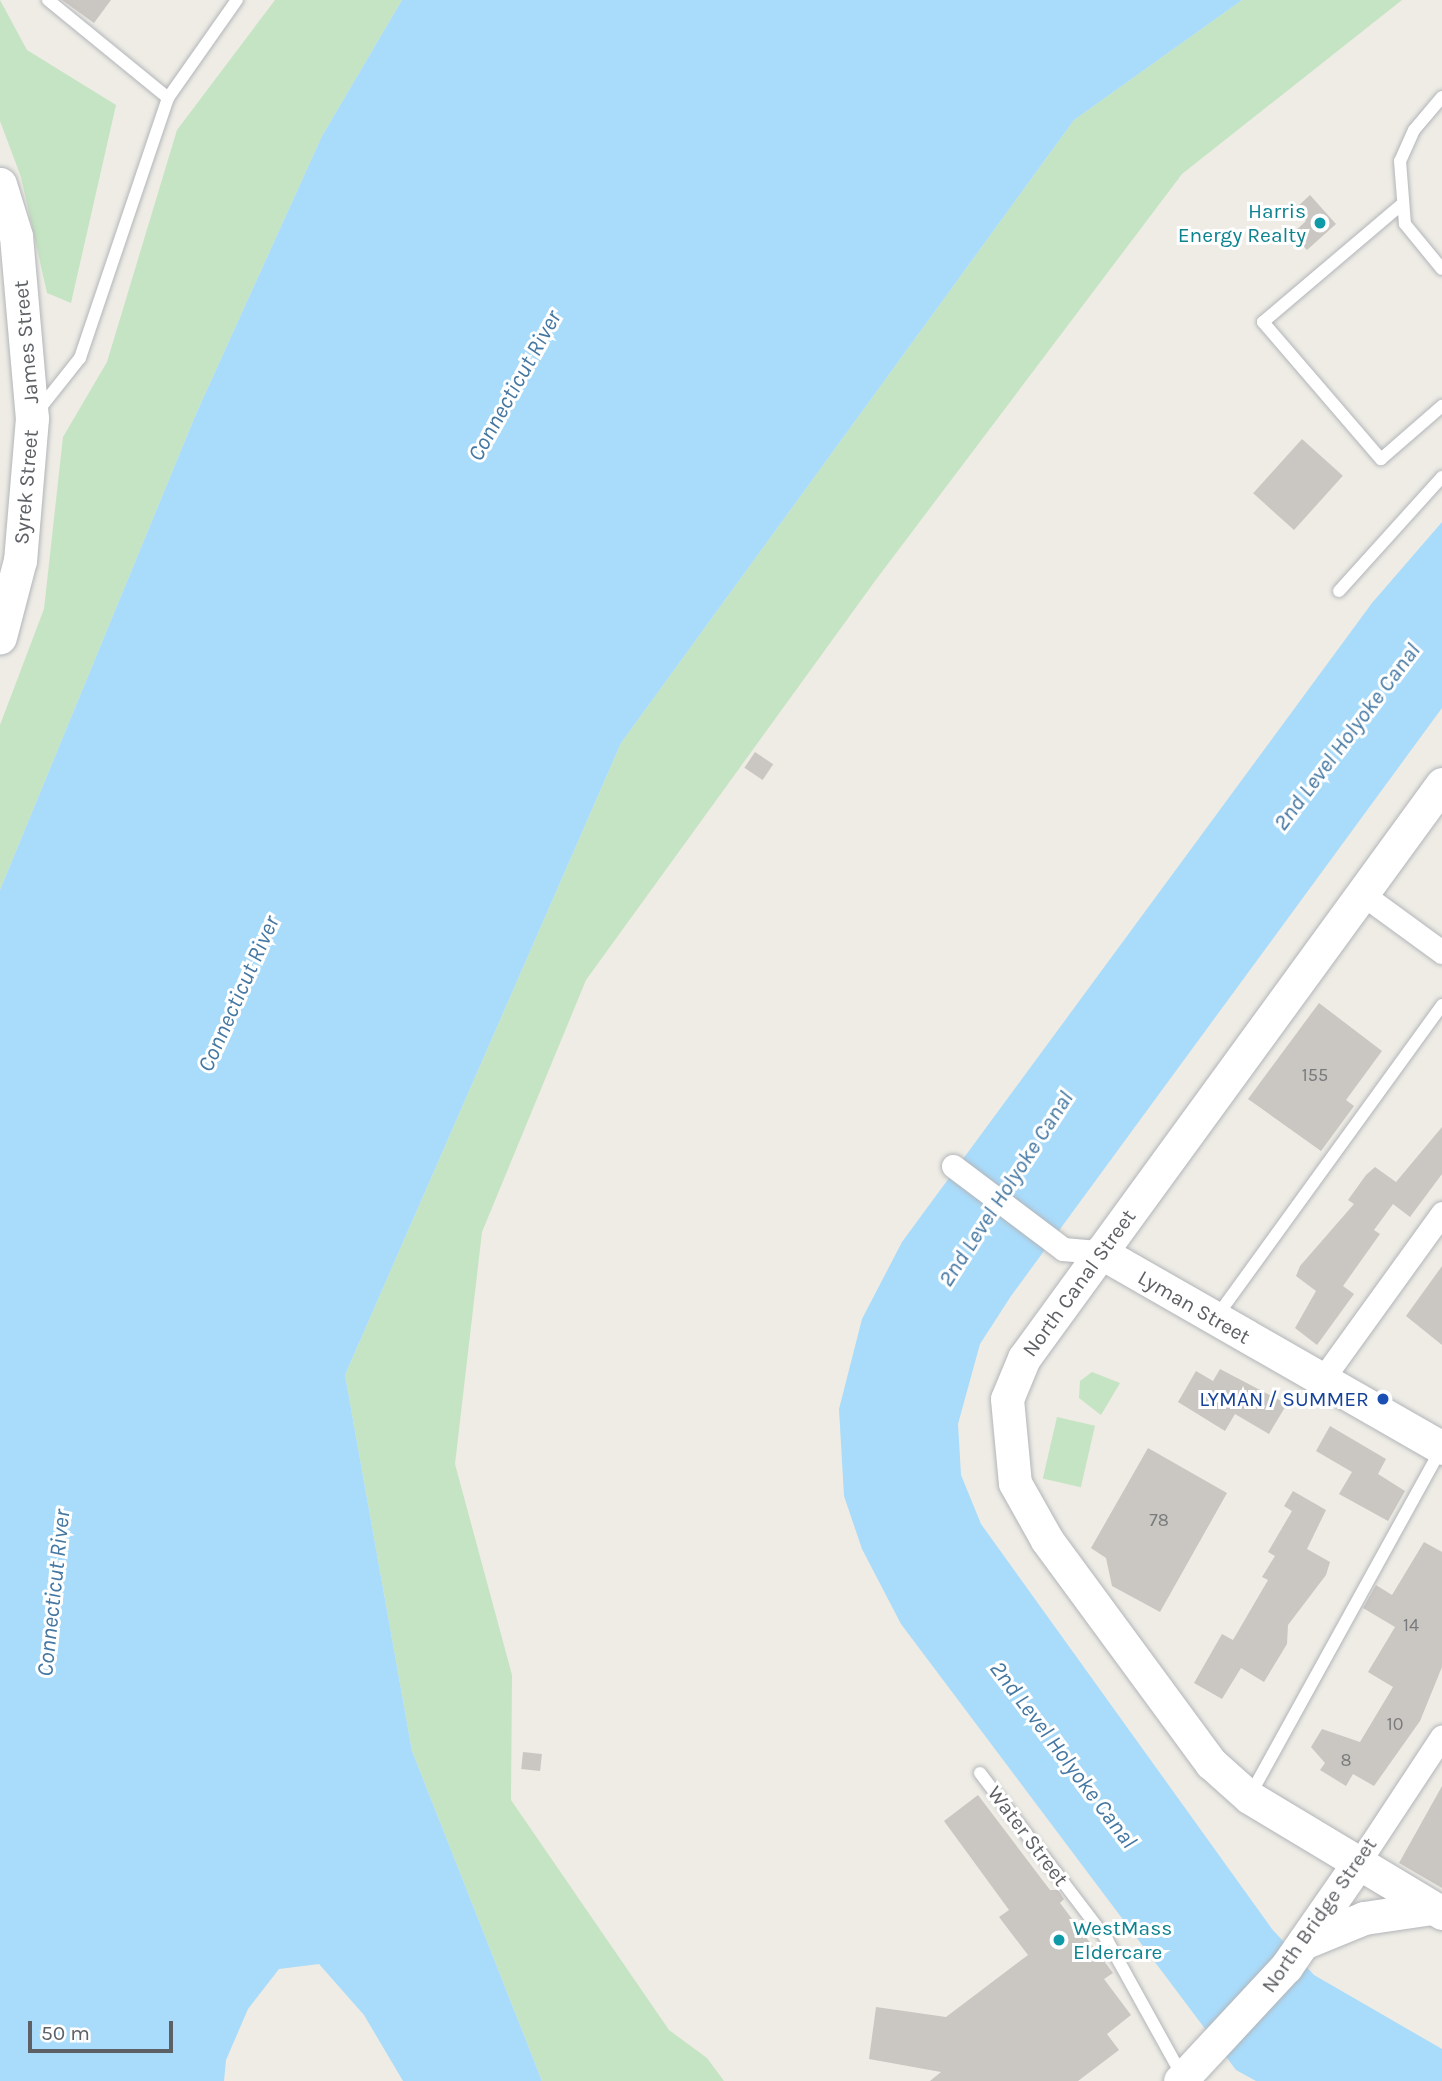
<!DOCTYPE html>
<html>
<head>
<meta charset="utf-8">
<style>
  body { margin:0 }
  #map { position:relative; width:1442px; height:2081px; overflow:hidden; background:#eeece5; font-family:Karla,sans-serif }
  div>[style] { position:absolute }
  [style*='--x'] { left:calc(var(--x)*1px); top:calc(var(--y)*1px); width:calc(var(--w)*1px); rotate:calc(var(--a)*1deg) }
  .green>* { inset:0; background:#c5e4c3; transform-origin:0 0 }
  .water>* { inset:0; background:#a9dbfa }
  .building>* { inset:0; background:#cac6c2; transform-origin:0 0 }
  .roads { filter:drop-shadow(0 0 2px #b2b5b9) drop-shadow(0 0 2px #b2b5b9) }
  .lane>* { height:12px; margin:-6px; padding:0 6px; transform-origin:6px; border-radius:6px; background:#fff }
  .street>* { height:23px; margin:-11.5px; padding:0 11.5px; transform-origin:11.5px; border-radius:11.5px; background:#fff }
  .secondary>* { height:33px; margin:-16.5px; padding:0 16.5px; transform-origin:16.5px; border-radius:16.5px; background:#fff }
  .dots>* { width:19px; height:19px; translate:-50% -50%; box-sizing:border-box; border:4px solid #fff; border-radius:50% }
  span { translate:-50% -50%; white-space:nowrap; text-align:center; line-height:1.15; -webkit-text-stroke:6px #fff; paint-order:stroke }
  .number-label { font-size:18px; color:#787a7c }
  .number-label span { -webkit-text-stroke-width:0 }
  .culture-label { font-size:21px; color:#0d838f }
  .right { translate:-100% -50%; text-align:right }
  .left { translate:0 -50%; text-align:left }
  .street-label { font-size:21px; color:#5d6064 }
  .transit-label { font-size:21px; color:#164399 }
  .water-label { font-size:23px; color:#4477a2; font-style:italic }
  .scale { position:absolute; left:28px; top:2021px; width:145px; height:32px; box-sizing:border-box; border:4px solid #5d6064; border-top:0; padding-left:9px; font-size:21px; line-height:24px; white-space:nowrap; color:#5d6064; -webkit-text-stroke:5px #fff; paint-order:stroke }
</style>
</head>
<body>
<div id="map">
  <div class="green">
    <i style="clip-path:polygon(0 0,27px 50px,116px 105px,71px 303px,47px 293px,21px 177px,0 121px)"></i>
    <i style="clip-path:polygon(275px 0,402px 0,322px 136px,196px 414px,0 890px,0 725px,44px 609px,63px 437px,107px 362px,177px 130px)"></i>
    <i style="clip-path:polygon(1242px 0,1402px 0,1182px 174px,875px 581px,586px 980px,482px 1232px,455px 1464px,512px 1675px,511px 1800px,669px 2030px,707px 2058px,724px 2081px,542px 2081px,412px 1751px,345px 1375px,621px 743px,1074px 120px)"></i>
    <i style="clip-path:polygon(1092px 1372px,1120px 1383px,1101px 1415px,1079px 1398px,1080px 1381px)"></i>
    <i style="left:1057px;top:1417px;width:39px;height:63px;rotate:13deg"></i>
  </div>
  <div class="water">
    <i style="clip-path:polygon(402px 0,1242px 0,1074px 120px,621px 743px,345px 1375px,412px 1751px,542px 2081px,403px 2081px,364px 2015px,319px 1964px,279px 1969px,248px 2009px,226px 2060px,224px 2081px,0 2081px,0 890px,196px 414px,322px 136px)"></i>
    <i style="clip-path:polygon(1442px 522px,1442px 708px,1011px 1296px,980px 1344px,958px 1424px,961px 1475px,981px 1524px,1272px 1929px,1314px 1975px,1442px 2049px,1442px 2081px,1256px 2081px,1236px 2070px,901px 1624px,862px 1549px,844px 1496px,839px 1409px,862px 1319px,902px 1242px,1372px 603px)"></i>
  </div>
  <div class="building">
    <i style="clip-path:polygon(62px 0,111px 0,94px 23px)"></i>
    <i style="clip-path:polygon(1310px 195px,1336px 224px,1307px 250px,1292px 234px,1306px 221px,1295px 209px)"></i>
    <i style="left:1302px;top:439px;width:55px;height:73px;rotate:42deg"></i>
    <i style="left:755px;top:752px;width:22px;height:19px;rotate:34deg"></i>
    <i style="clip-path:polygon(1319px 1003px,1382px 1051px,1346px 1100px,1354px 1106px,1321px 1151px,1248px 1099px)"></i>
    <i style="clip-path:polygon(1442px 1127px,1442px 1174px,1410px 1217px,1393px 1204px,1374px 1230px,1380px 1234px,1343px 1286px,1354px 1294px,1317px 1345px,1295px 1328px,1316px 1291px,1296px 1276px,1300px 1266px,1354px 1204px,1348px 1200px,1366px 1175px,1375px 1167px,1396px 1182px)"></i>
    <i style="clip-path:polygon(1442px 1266px,1442px 1345px,1406px 1316px)"></i>
    <i style="clip-path:polygon(1220px 1369px,1287px 1404px,1269px 1434px,1235px 1414px,1225px 1431px,1178px 1402px,1196px 1371px,1213px 1381px)"></i>
    <i style="clip-path:polygon(1330px 1426px,1386px 1459px,1378px 1474px,1405px 1491px,1388px 1521px,1339px 1494px,1352px 1472px,1316px 1451px)"></i>
    <i style="clip-path:polygon(1148px 1448px,1227px 1493px,1160px 1612px,1112px 1586px,1106px 1558px,1091px 1548px)"></i>
    <i style="clip-path:polygon(1293px 1491px,1326px 1510px,1307px 1549px,1330px 1562px,1326px 1575px,1288px 1625px,1287px 1644px,1264px 1682px,1241px 1668px,1222px 1699px,1194px 1683px,1222px 1634px,1233px 1640px,1268px 1580px,1262px 1577px,1275px 1556px,1268px 1552px,1292px 1511px,1284px 1506px)"></i>
    <i style="clip-path:polygon(1424px 1542px,1442px 1552px,1442px 1667px,1420px 1721px,1374px 1786px,1353px 1774px,1346px 1786px,1320px 1770px,1325px 1763px,1311px 1747px,1322px 1729px,1360px 1742px,1393px 1687px,1368px 1672px,1395px 1627px,1363px 1608px,1376px 1585px,1392px 1595px)"></i>
    <i style="left:523px;top:1752px;width:19px;height:17px;rotate:6deg"></i>
    <i style="clip-path:polygon(1442px 1786px,1442px 1888px,1399px 1863px)"></i>
    <i style="clip-path:polygon(978px 1795px,1050px 1890px,1058px 1890px,1064px 1899px,1060px 1903px,1113px 1973px,1104px 1979px,1131px 2015px,1107px 2034px,1119px 2050px,1078px 2081px,930px 2081px,941px 2072px,869px 2059px,876px 2007px,946px 2017px,1028px 1955px,999px 1917px,1009px 1910px,944px 1821px)"></i>
  </div>
  <div class="roads">
    <div class="lane">
      <i style="--x:48;--y:0;--w:155;--a:39.2"></i>
      <i style="--x:1442;--y:97;--w:43;--a:130.3"></i>
      <i style="--x:1414;--y:130;--w:34;--a:114"></i>
      <i style="--x:1400;--y:161;--w:63;--a:85.5"></i>
      <i style="--x:1405;--y:224;--w:58;--a:50.6"></i>
      <i style="--x:1401;--y:205;--w:181;--a:139.7"></i>
      <i style="--x:1263;--y:322;--w:181;--a:49.3"></i>
      <i style="--x:1381;--y:459;--w:81;--a:-41"></i>
      <i style="--x:37;--y:412;--w:69;--a:-51.5"></i>
      <i style="--x:80;--y:358;--w:274;--a:-71.3"></i>
      <i style="--x:168;--y:98;--w:120;--a:-54.9"></i>
      <i style="--x:1339;--y:591;--w:154;--a:-47.9"></i>
      <i style="--x:1217;--y:1316;--w:384;--a:-54.1"></i>
      <i style="--x:980;--y:1773;--w:210;--a:52.7"></i>
      <i style="--x:1107;--y:1940;--w:157;--a:61"></i>
      <i style="--x:1249;--y:1797;--w:399;--a:-61.1"></i>
    </div>
    <div class="street">
      <i style="--x:1361;--y:893;--w:100;--a:36.1"></i>
      <i style="--x:953;--y:1166;--w:138;--a:37"></i>
      <i style="--x:1063;--y:1249;--w:37;--a:5"></i>
      <i style="--x:1321;--y:1381;--w:207;--a:-54.2"></i>
      <i style="--x:1357;--y:1865;--w:154;--a:-56.6"></i>
    </div>
    <div class="secondary">
      <i style="--x:0;--y:184;--w:54;--a:72.9"></i>
      <i style="--x:16;--y:236;--w:183;--a:85"></i>
      <i style="--x:32;--y:418;--w:143;--a:94.8"></i>
      <i style="--x:20;--y:560;--w:80;--a:104.6"></i>
      <i style="--x:1442;--y:784;--w:710;--a:126.06"></i>
      <i style="--x:1024;--y:1358;--w:44;--a:112.5"></i>
      <i style="--x:1007;--y:1399;--w:84;--a:84.6"></i>
      <i style="--x:1015;--y:1483;--w:65;--a:60.7"></i>
      <i style="--x:1047;--y:1540;--w:277;--a:53.7"></i>
      <i style="--x:1211;--y:1763;--w:51;--a:41.8"></i>
      <i style="--x:1249;--y:1797;--w:225;--a:31"></i>
      <i style="--x:1100;--y:1252;--w:394;--a:29.8"></i>
      <i style="--x:1303;--y:1943;--w:66;--a:-22.3"></i>
      <i style="--x:1364;--y:1918;--w:69;--a:-8.4"></i>
      <i style="--x:1180;--y:2081;--w:156;--a:-47.1"></i>
      <i style="--x:1286;--y:1967;--w:124;--a:-55.2"></i>
    </div>
  </div>
  <div class="dots">
    <i style="left:1320px;top:223px;background:#0f9aa8"></i>
    <i style="left:1383px;top:1399px;background:#1a4fb4"></i>
    <i style="left:1059px;top:1940px;background:#0f9aa8"></i>
  </div>
  <div class="number-label">
    <span style="left:1315px;top:1075px">155</span>
    <span style="left:1159px;top:1520px">78</span>
    <span style="left:1411px;top:1625px">14</span>
    <span style="left:1395px;top:1724px">10</span>
    <span style="left:1346px;top:1760px">8</span>
  </div>
  <div class="culture-label">
    <span class="right" style="left:1306px;top:223px">Harris<br>Energy Realty</span>
    <span class="left" style="left:1073px;top:1940px">WestMass<br>Eldercare</span>
  </div>
  <div class="street-label">
    <span style="left:26px;top:342px;rotate:-95deg">James Street</span>
    <span style="left:26px;top:487px;rotate:-85deg">Syrek Street</span>
    <span style="left:1079px;top:1283px;rotate:-54deg">North Canal Street</span>
    <span style="left:1194px;top:1307px;rotate:30deg">Lyman Street</span>
    <span style="left:1028px;top:1836px;rotate:53deg">Water Street</span>
    <span style="left:1319px;top:1915px;rotate:-55deg">North Bridge Street</span>
  </div>
  <div class="transit-label">
    <span class="right" style="left:1369px;top:1399px">LYMAN / SUMMER</span>
  </div>
  <div class="water-label">
    <span style="left:515px;top:386px;rotate:-61deg">Connecticut River</span>
    <span style="left:1347px;top:737px;rotate:-53deg">2nd Level Holyoke Canal</span>
    <span style="left:239px;top:994px;rotate:-66deg">Connecticut River</span>
    <span style="left:1006px;top:1189px;rotate:-57deg">2nd Level Holyoke Canal</span>
    <span style="left:54px;top:1593px;rotate:-84deg">Connecticut River</span>
    <span style="left:1063px;top:1755px;rotate:53deg">2nd Level Holyoke Canal</span>
  </div>
  <div class="scale">50 m</div>
</div>
</body>
</html>
